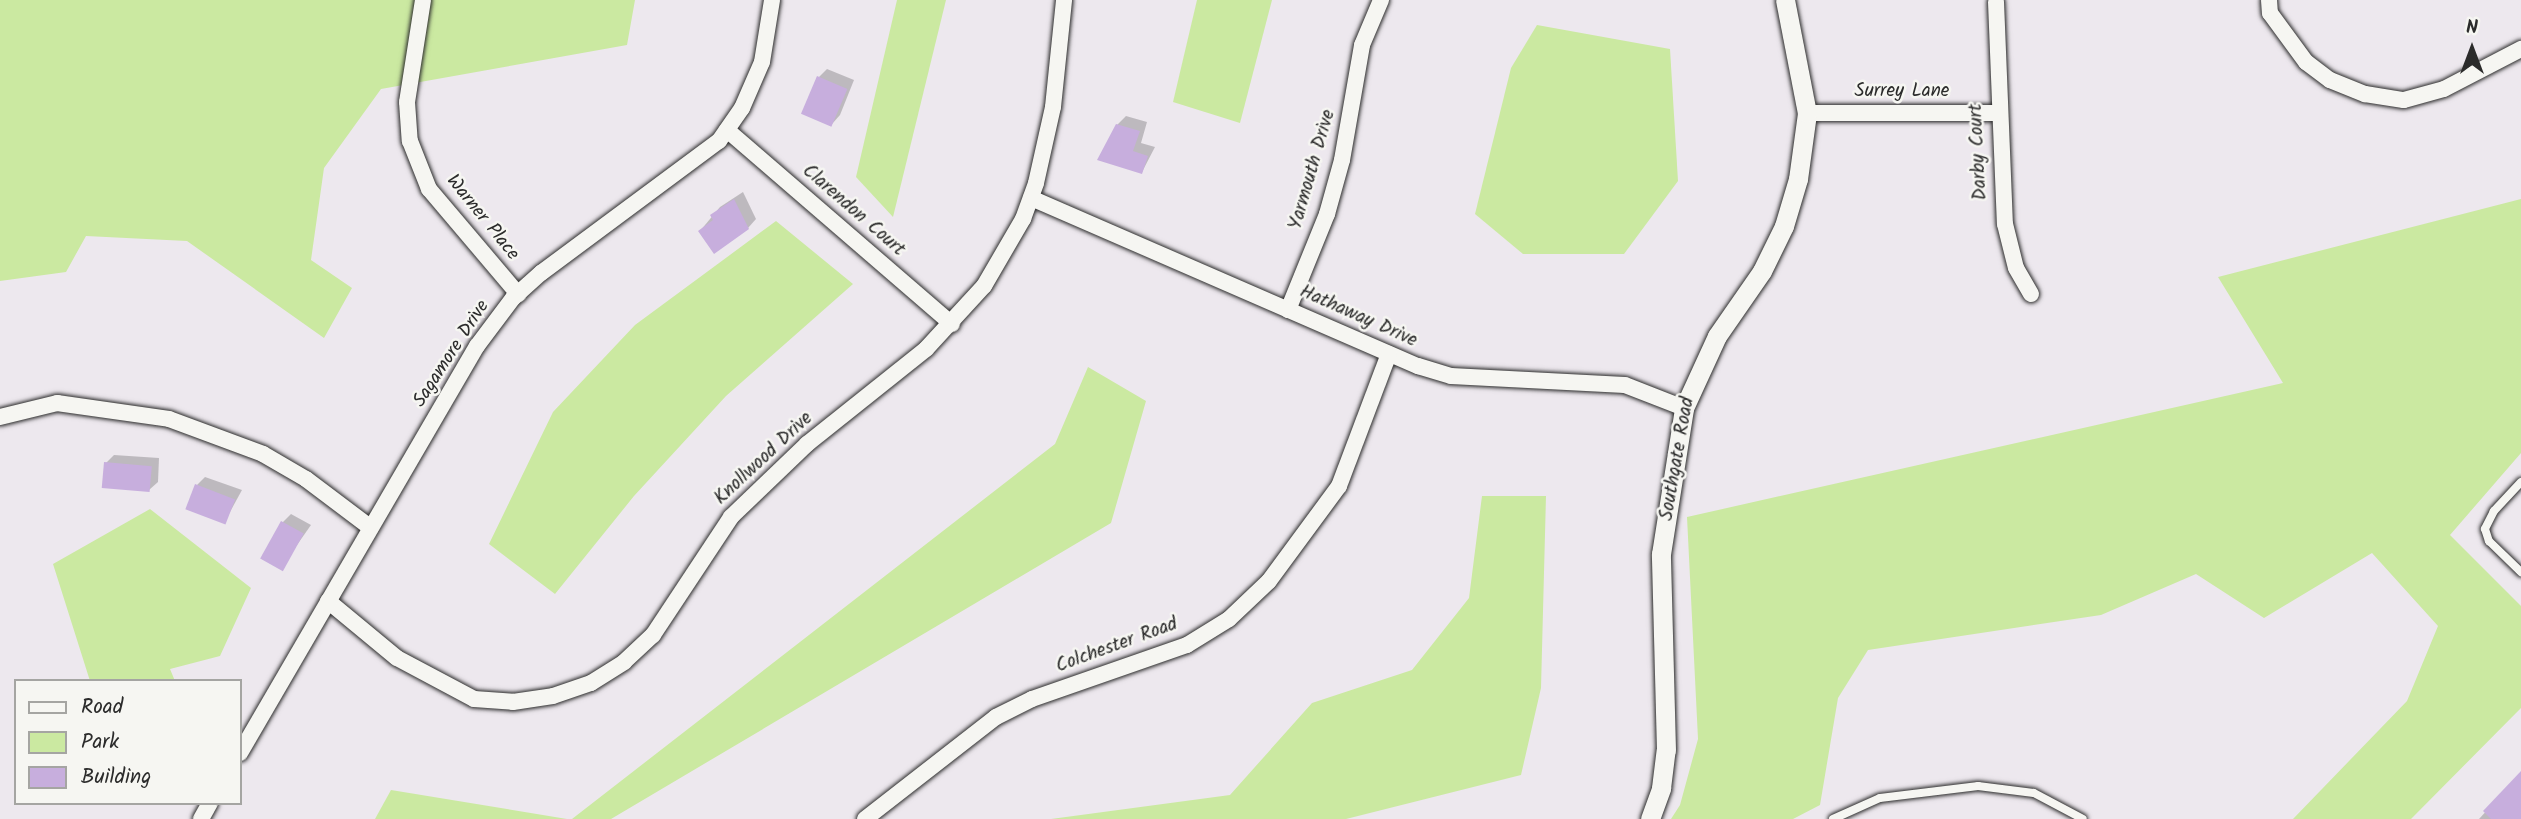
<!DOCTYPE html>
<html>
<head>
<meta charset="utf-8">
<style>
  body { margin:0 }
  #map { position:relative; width:2521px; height:819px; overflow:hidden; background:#ede8ee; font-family:Kalam,sans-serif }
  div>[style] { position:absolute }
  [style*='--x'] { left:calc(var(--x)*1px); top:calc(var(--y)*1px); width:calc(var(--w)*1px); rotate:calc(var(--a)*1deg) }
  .green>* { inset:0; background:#cbe9a1 }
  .shadow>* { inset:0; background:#0003 }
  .building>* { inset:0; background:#c7aedd; transform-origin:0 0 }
  .roads { filter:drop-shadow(0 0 2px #2b2b2b) drop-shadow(0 0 2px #2b2b2b) }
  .service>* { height:8px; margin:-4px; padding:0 4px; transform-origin:4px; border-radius:4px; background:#f6f6f2 }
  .minor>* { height:16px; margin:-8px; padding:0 8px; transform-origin:8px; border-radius:8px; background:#f6f6f2 }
  .tertiary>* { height:19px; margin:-9.5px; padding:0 9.5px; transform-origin:9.5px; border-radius:9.5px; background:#f6f6f2 }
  span { translate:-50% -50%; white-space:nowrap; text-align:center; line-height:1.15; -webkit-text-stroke:5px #f6f6f2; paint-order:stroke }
  .street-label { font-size:19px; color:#2b2b2b }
  .legend { position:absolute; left:14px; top:679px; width:228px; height:126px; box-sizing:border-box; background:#f6f6f2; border:2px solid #a5a5a2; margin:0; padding:9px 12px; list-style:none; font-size:21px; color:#2b2b2b }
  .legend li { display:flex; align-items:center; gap:14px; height:35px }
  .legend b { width:35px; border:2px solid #a5a5a2 }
  .north { position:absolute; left:2437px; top:14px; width:70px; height:70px; -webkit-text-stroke:5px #f6f6f2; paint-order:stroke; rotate:0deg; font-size:19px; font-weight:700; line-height:28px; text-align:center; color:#2b2b2b }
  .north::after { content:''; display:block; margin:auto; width:24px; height:32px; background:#2b2b2b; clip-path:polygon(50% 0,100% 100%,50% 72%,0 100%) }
</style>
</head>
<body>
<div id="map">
  <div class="green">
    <i style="clip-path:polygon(0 0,635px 0,627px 45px,381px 89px,324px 168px,311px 260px,352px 288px,324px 338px,187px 241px,86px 236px,66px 272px,0 281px)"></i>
    <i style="clip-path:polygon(897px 0,946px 0,893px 217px,856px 177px)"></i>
    <i style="clip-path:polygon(1197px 0,1272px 0,1240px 123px,1173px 102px)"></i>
    <i style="clip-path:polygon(1537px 25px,1670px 49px,1678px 181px,1624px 254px,1523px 254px,1475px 214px,1511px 68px)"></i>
    <i style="clip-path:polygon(2521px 199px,2521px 453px,2450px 535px,2521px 606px,2521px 708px,2411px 819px,2293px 819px,2407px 701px,2438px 626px,2372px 553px,2264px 618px,2196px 574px,2101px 615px,1868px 650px,1838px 698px,1820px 805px,1793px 819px,1671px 819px,1680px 805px,1698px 739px,1687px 517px,2283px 383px,2218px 277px)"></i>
    <i style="clip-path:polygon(776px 221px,853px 284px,726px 396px,634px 496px,555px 594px,489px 544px,553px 412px,635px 325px)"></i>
    <i style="clip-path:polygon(1088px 367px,1146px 401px,1111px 523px,611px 819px,572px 819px,1055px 444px)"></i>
    <i style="clip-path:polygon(1482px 496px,1546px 496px,1541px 688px,1521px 775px,1346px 819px,1051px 819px,1230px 795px,1312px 703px,1412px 670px,1469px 598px)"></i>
    <i style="clip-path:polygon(150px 509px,251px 588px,220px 656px,170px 669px,175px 681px,90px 681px,53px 564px)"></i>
    <i style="clip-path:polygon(391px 790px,567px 819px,375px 819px)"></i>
  </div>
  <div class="shadow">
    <i style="clip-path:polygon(827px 69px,854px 80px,840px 115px,832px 124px,819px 77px)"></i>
    <i style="clip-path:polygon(1126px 116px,1147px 122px,1141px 143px,1155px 147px,1142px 172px,1117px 125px)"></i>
    <i style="clip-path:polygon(743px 192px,756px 219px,748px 228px,700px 231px,720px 207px)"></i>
    <i style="clip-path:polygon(114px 455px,159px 458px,158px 482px,149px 490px,106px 463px)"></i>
    <i style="clip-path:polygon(205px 477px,242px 490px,225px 521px,197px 485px)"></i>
    <i style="clip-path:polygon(291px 514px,311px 525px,280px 569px,283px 522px)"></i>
    <i style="clip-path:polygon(2521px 773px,2521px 819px,2479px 819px)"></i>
  </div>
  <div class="building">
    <i style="left:817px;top:76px;width:33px;height:41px;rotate:23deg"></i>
    <i style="clip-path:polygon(1116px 124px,1140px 131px,1133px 151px,1148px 156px,1142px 174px,1097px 160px)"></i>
    <i style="clip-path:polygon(734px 199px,749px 229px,714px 254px,698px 231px,713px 220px,710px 215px)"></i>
    <i style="left:104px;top:462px;width:48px;height:26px;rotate:5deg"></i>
    <i style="left:195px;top:484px;width:43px;height:27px;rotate:21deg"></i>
    <i style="left:281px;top:521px;width:26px;height:43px;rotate:29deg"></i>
    <i style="clip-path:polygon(2521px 771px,2521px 819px,2491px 819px,2483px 811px)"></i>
  </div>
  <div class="roads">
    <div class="service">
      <i style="--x:2521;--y:482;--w:40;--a:133"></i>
      <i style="--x:2494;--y:511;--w:20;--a:117"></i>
      <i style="--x:2485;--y:529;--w:13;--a:72"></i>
      <i style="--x:2489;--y:541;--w:45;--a:44.1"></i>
      <i style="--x:1833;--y:819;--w:51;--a:-24.1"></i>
      <i style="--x:1880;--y:798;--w:99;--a:-7"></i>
      <i style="--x:1978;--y:786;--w:56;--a:7.1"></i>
      <i style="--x:2034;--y:793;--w:55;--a:28"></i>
    </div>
    <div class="minor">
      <i style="--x:423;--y:0;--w:103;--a:98.9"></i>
      <i style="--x:407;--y:102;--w:39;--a:86"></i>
      <i style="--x:410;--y:141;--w:52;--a:68.4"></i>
      <i style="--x:429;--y:189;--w:138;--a:49.7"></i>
      <i style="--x:2269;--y:0;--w:13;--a:86"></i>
      <i style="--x:2270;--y:13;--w:61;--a:53.7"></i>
      <i style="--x:2306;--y:62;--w:30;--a:37"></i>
      <i style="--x:2330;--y:80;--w:38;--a:22"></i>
      <i style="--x:2365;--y:94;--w:39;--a:9"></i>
      <i style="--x:2404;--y:100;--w:41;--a:-15.4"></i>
      <i style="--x:2444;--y:89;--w:87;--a:-27.5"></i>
      <i style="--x:1996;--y:2;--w:222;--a:87.7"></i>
      <i style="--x:2005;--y:224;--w:45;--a:76"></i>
      <i style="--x:2016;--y:268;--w:30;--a:60"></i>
      <i style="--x:1807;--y:113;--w:190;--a:0"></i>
      <i style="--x:727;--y:130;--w:297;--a:40.8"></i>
      <i style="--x:1031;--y:198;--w:422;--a:23.5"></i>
      <i style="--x:1418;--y:366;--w:34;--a:17"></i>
      <i style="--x:1451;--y:376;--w:174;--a:3"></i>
      <i style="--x:1625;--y:385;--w:63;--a:21.3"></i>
      <i style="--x:1288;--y:310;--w:104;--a:-67.9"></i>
      <i style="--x:1327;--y:214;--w:56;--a:-74.5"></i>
      <i style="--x:1342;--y:160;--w:117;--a:-80.1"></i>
      <i style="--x:1362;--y:45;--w:49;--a:-67.1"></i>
      <i style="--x:0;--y:417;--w:59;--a:-13.8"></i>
      <i style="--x:57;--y:403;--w:113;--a:8.1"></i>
      <i style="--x:169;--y:419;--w:100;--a:20.4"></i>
      <i style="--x:263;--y:454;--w:50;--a:30.2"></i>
      <i style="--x:306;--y:479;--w:81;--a:37"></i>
      <i style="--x:328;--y:601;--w:89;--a:39.6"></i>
      <i style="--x:397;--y:658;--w:87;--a:28"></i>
      <i style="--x:474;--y:699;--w:39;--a:4"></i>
      <i style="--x:513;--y:702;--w:40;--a:-8.5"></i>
      <i style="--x:553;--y:696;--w:40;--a:-18.9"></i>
      <i style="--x:591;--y:683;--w:39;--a:-32"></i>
      <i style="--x:624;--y:662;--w:40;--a:-43"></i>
      <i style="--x:653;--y:635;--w:141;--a:-56.5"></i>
      <i style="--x:731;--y:517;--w:105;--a:-43.8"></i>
      <i style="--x:807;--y:444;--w:152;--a:-38.6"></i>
      <i style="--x:926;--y:349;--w:86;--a:-47.4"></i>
      <i style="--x:984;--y:286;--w:78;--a:-59.8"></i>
      <i style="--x:1023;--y:219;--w:38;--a:-70"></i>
      <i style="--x:1036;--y:183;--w:78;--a:-77.4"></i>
      <i style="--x:1053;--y:107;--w:108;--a:-84.1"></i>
      <i style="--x:240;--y:753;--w:471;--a:-59.8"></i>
      <i style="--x:477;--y:346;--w:60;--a:-53.1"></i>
      <i style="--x:513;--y:298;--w:38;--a:-42"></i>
      <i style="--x:541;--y:273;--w:222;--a:-36.6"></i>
      <i style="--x:719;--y:141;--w:40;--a:-55.1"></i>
      <i style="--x:742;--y:108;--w:50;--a:-66.5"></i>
      <i style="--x:762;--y:62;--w:63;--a:-80.8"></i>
      <i style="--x:201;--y:819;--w:18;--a:-61"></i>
      <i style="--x:865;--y:819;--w:166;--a:-37.9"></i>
      <i style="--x:996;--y:717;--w:40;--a:-26.6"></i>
      <i style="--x:1032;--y:699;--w:164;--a:-19.2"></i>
      <i style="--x:1187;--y:645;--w:49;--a:-31.8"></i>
      <i style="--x:1229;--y:619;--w:55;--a:-43.5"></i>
      <i style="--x:1269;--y:581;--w:118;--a:-53.6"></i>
      <i style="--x:1339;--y:486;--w:141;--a:-69.3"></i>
    </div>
    <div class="tertiary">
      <i style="--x:1650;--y:819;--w:33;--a:-70"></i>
      <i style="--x:1661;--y:788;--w:38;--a:-83"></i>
      <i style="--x:1666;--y:750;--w:196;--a:-91.5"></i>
      <i style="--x:1661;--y:554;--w:148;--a:-81"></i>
      <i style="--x:1684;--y:408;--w:79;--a:-65.4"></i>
      <i style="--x:1717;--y:336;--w:79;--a:-55.3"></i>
      <i style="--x:1762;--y:271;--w:50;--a:-63.9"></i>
      <i style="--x:1784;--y:226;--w:49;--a:-73.4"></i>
      <i style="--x:1798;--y:179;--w:67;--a:-82.2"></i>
      <i style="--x:1807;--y:113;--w:115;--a:-101"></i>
    </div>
  </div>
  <div class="street-label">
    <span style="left:1902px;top:92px">Surrey Lane</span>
    <span style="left:1979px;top:152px;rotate:-93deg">Darby Court</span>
    <span style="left:1313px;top:170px;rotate:-74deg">Yarmouth Drive</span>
    <span style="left:853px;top:211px;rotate:41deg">Clarendon Court</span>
    <span style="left:482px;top:218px;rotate:51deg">Warner Place</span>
    <span style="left:1358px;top:317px;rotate:24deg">Hathaway Drive</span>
    <span style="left:452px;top:354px;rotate:-57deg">Sagamore Drive</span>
    <span style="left:764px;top:459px;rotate:-43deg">Knollwood Drive</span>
    <span style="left:1678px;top:459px;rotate:-80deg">Southgate Road</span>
    <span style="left:1117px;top:646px;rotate:-20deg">Colchester Road</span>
  </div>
  <ul class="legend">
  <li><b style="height:9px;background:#f6f6f2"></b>Road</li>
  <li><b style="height:19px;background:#cbe9a1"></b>Park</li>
  <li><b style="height:19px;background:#c7aedd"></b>Building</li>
  </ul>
  <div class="north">N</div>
</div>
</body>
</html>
